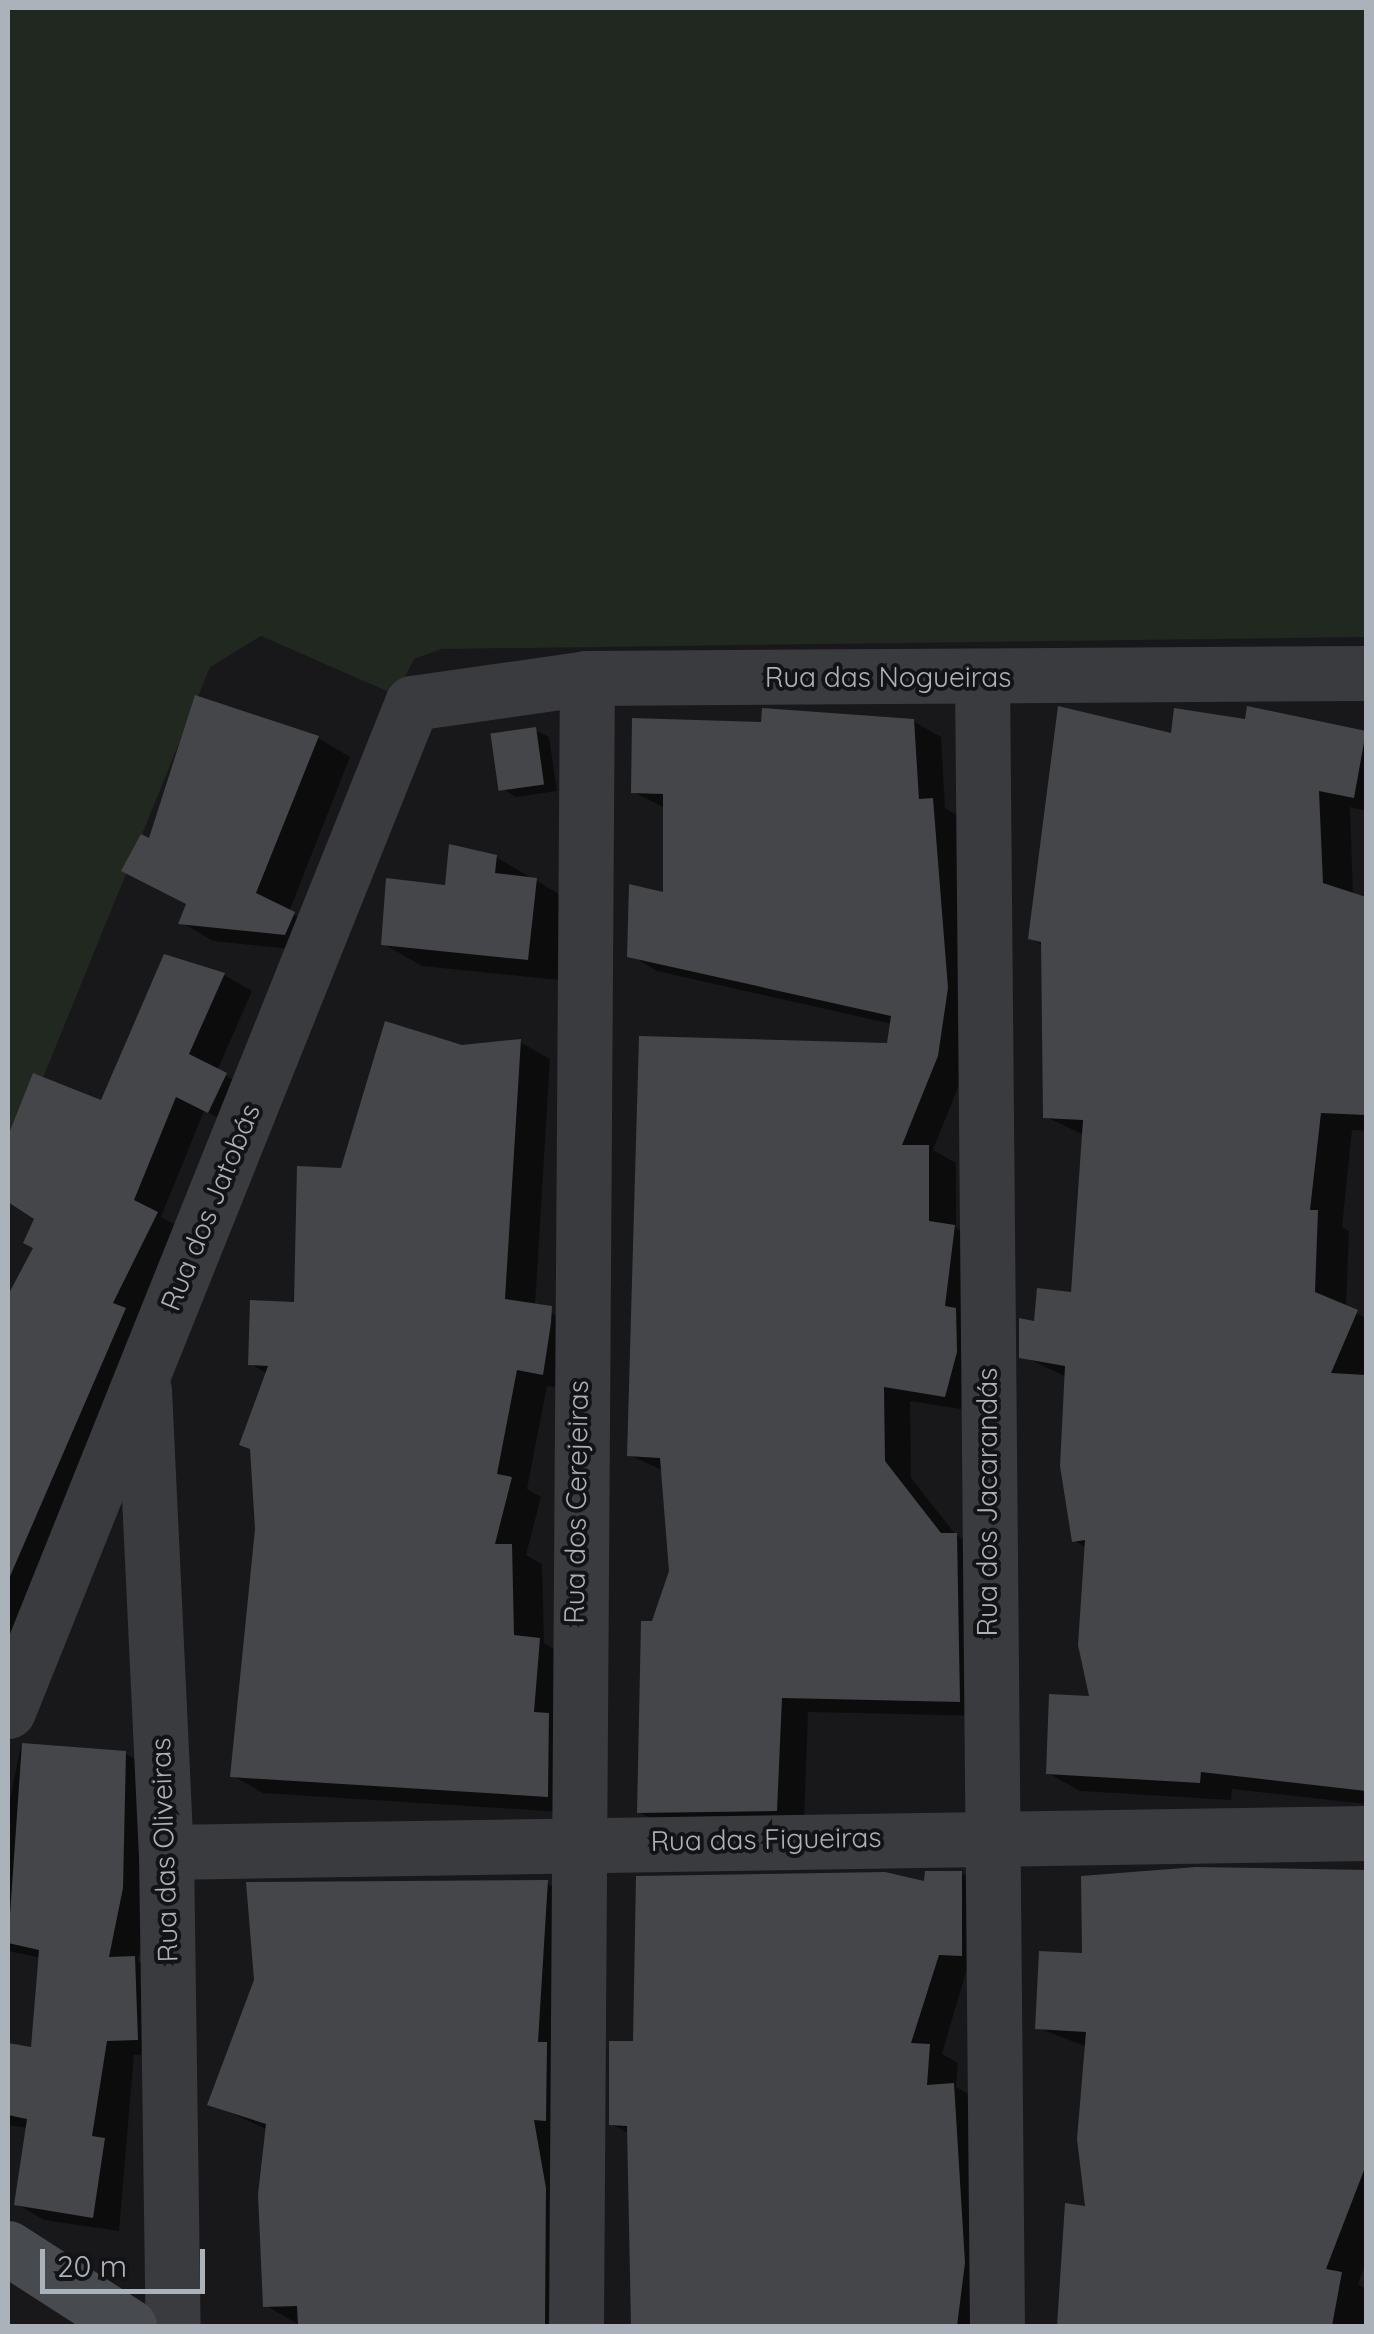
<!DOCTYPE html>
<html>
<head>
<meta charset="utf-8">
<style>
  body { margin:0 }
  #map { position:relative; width:1374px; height:2334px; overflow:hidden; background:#18181a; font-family:Quicksand,sans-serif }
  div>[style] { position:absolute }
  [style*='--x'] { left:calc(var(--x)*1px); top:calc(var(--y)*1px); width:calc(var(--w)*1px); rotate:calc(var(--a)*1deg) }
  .green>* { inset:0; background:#202820 }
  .shadow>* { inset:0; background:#0007 }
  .building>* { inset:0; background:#45464a; transform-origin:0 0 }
  .street>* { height:55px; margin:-27.5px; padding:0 27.5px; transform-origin:27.5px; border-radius:27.5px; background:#393b3f }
  .secondary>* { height:55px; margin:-27.5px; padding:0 27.5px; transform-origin:27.5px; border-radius:27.5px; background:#474a4f }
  span { translate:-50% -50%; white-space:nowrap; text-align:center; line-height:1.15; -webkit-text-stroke:8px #131315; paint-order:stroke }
  .street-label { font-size:28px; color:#abb2b9 }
  .frame { position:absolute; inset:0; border:10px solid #abb2b9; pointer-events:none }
  .scale { position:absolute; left:40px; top:2249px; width:165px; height:45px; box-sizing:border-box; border:5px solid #abb2b9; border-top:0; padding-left:12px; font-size:30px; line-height:35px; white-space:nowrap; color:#abb2b9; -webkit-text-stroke:8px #131315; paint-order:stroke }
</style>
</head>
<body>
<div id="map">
  <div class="green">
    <i style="clip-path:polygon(8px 8px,1366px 8px,1366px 637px,441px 649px,414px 659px,396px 695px,261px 636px,210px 667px,8px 1164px)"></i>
  </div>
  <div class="shadow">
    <i style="clip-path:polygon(1249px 709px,1366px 733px,1366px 811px,1350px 807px,1353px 896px,1366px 900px,1366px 1131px,1352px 1130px,1342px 1227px,1349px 1231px,1346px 1308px,1366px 1318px,1366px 1804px,1232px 1789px,1231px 1800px,1080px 1791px,1048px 1773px,1093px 1699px,1087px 1548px,1075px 1541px,1067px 1377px,1022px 1356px,1036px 1324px,1073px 1294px,1084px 1135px,1046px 1117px,1044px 946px,1030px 938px,1173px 736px,1247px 722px)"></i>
    <i style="clip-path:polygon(913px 721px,941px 737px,945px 808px,960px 817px,964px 1072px,933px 1150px,956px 1163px,956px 1228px,982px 1243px,973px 1411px,910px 1401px,911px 1478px,956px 1535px,984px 1552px,987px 1716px,808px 1712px,804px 1825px,667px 1828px,639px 1812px,653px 1624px,672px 1572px,664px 1471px,629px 1455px,889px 1046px,892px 1024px,657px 971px,630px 955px,666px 895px,665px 808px,633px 792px,763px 725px)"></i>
    <i style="clip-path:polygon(535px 730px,549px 737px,557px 791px,516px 797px,503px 789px)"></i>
    <i style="clip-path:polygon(318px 738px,350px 757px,289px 912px,326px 933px,318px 952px,213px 941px,181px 922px,189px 905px,151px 841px)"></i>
    <i style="clip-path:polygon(496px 857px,576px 904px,568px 981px,422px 966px,382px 943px)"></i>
    <i style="clip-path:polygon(224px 975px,252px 991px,217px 1071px,254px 1091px,237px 1127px,204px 1111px,161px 1217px,185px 1230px,8px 1650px,8px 1309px,36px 1247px,38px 1218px,8px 1199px,8px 1159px,22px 1137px,102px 1103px)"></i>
    <i style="clip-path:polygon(520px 1042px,550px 1059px,535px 1306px,581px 1326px,574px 1390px,547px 1386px,527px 1489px,541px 1497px,526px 1555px,542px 1564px,544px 1643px,569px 1658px,578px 1813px,263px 1793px,233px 1776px,258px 1529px,252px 1450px,268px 1374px,250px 1364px,296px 1305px,343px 1170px,462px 1047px)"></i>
    <i style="clip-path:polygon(21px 1745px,126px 1754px,153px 1769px,149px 1905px,138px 1961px,161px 1974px,164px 2054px,134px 2055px,119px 2231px,44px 2220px,17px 2204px,28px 2128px,8px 2125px,8px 2045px,33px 2050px,41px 1958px,8px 1951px,8px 1809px)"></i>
    <i style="clip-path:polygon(1196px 1869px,1366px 1873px,1366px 2263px,1358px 2284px,1366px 2289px,1366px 2326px,1063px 2326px,1067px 2206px,1088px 2209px,1087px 2047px,1038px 2028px,1085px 1956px)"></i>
    <i style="clip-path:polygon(961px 1873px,990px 1890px,942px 2054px,958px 2063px,956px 2087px,982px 2102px,987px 2326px,634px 2326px,630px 2134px,611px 2124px,636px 2043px)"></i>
    <i style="clip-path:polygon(547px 1883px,578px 1901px,576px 2326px,301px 2326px,265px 2305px,268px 2130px,211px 2104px)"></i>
  </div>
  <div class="building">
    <i style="clip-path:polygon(195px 695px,319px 736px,256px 893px,295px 912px,285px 935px,178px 924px,186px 904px,121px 871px,141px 834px,149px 838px)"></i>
    <i style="clip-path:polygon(1058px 706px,1171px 733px,1174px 708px,1245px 719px,1247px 706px,1366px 731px,1354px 798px,1319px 791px,1323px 883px,1366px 897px,1366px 1115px,1321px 1113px,1310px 1210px,1318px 1210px,1315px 1292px,1358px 1310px,1331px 1373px,1366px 1375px,1366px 1791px,1201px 1772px,1200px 1783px,1046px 1774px,1049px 1694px,1089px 1696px,1078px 1645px,1085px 1540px,1072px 1542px,1060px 1466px,1065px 1366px,1019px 1358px,1019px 1318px,1034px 1321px,1037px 1288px,1071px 1292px,1083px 1120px,1043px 1118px,1041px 942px,1028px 939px)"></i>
    <i style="clip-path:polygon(762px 708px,914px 719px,919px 799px,933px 798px,948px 988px,938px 1056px,902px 1145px,929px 1145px,929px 1221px,955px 1225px,945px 1306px,956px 1308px,957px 1352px,945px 1397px,884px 1387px,885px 1461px,941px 1533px,957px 1533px,960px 1702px,782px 1698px,777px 1811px,637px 1813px,641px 1621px,652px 1621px,669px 1571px,660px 1458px,627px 1456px,639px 1036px,887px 1043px,891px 1016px,627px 957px,629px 884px,663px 892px,663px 794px,631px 793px,632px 718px,761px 722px)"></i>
    <i style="left:536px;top:727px;width:58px;height:46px;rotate:82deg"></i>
    <i style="clip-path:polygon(449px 844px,497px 855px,495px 873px,537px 878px,528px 960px,381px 945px,386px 878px,445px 885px)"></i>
    <i style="clip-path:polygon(164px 954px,225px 973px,189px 1054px,227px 1073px,208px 1113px,176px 1097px,134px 1200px,158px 1212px,113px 1303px,126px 1308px,8px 1581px,8px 1295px,33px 1248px,23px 1243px,34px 1219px,8px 1202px,8px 1136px,33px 1073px,101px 1100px)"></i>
    <i style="clip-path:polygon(385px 1021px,462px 1045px,521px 1039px,505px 1299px,552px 1306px,551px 1323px,543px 1375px,517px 1370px,497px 1474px,512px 1477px,495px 1544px,512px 1544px,514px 1635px,540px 1638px,534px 1712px,549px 1713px,548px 1797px,230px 1777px,255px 1529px,250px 1449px,239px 1445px,268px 1366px,248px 1365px,250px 1300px,294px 1302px,297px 1166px,341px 1168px)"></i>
    <i style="clip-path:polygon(22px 1743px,126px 1751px,123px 1888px,109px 1957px,135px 1956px,138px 2040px,107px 2041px,92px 2136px,105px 2138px,93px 2218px,14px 2205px,27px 2119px,8px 2115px,8px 2043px,31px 2047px,39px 1950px,8px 1943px)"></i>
    <i style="clip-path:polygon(1196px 1867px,1366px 1870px,1366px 2165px,1326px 2269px,1342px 2272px,1332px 2326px,1057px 2326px,1065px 2203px,1085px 2206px,1077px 2139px,1086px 2032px,1035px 2029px,1039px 1951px,1082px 1953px,1081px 1876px)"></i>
    <i style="clip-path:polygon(925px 1871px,962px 1871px,962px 1956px,939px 1955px,911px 2043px,930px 2044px,927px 2085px,954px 2083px,965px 2263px,957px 2326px,631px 2326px,627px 2126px,609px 2125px,609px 2041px,633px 2041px,636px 1876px,885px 1872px,924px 1881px)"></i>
    <i style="clip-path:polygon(548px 1880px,538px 2042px,547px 2042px,546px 2121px,534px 2120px,546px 2188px,545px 2326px,298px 2326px,297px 2306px,263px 2307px,258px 2194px,266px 2124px,207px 2105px,254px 1980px,246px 1882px)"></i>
  </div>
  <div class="street">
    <i style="--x:982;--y:677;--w:1649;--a:89.48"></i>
    <i style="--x:144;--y:1390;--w:463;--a:87.3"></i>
    <i style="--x:166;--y:1852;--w:474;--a:89.2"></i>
    <i style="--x:8;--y:1711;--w:1086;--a:-68.16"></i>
    <i style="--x:412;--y:703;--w:177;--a:-8.1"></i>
    <i style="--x:587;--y:678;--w:779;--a:-0.37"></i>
    <i style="--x:166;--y:1852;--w:1200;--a:-0.91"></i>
    <i style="--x:576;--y:2326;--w:1648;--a:-89.62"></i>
  </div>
  <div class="secondary">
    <i style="--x:8;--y:2248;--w:144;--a:32.8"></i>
  </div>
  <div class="street-label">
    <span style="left:888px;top:677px">Rua das Nogueiras</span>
    <span style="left:210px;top:1207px;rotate:-68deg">Rua dos Jatobás</span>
    <span style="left:576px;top:1502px;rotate:-89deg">Rua dos Cerejeiras</span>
    <span style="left:987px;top:1502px;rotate:-90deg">Rua dos Jacarandás</span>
    <span style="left:766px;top:1839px;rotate:-1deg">Rua das Figueiras</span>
    <span style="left:164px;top:1850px;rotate:-92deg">Rua das Oliveiras</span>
  </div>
  <div class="frame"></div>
  <div class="scale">20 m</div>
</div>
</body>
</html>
